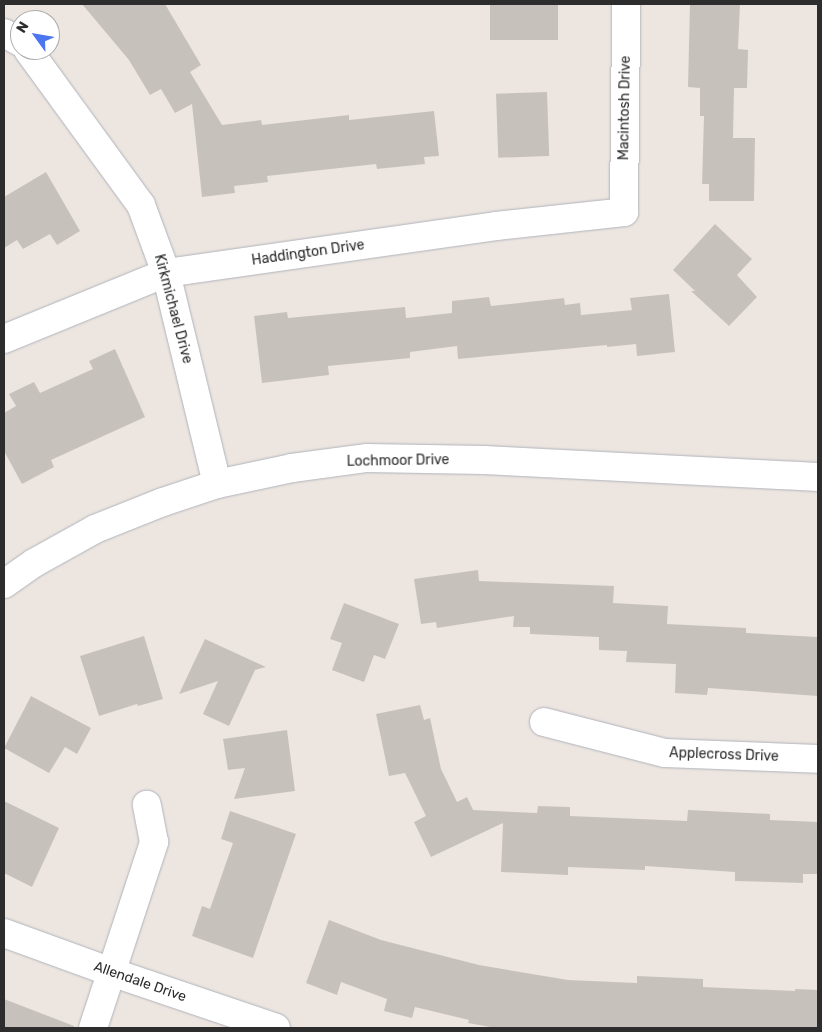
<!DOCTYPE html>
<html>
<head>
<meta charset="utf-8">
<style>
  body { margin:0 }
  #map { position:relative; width:822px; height:1032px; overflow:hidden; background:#ede6e0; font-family:Rubik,sans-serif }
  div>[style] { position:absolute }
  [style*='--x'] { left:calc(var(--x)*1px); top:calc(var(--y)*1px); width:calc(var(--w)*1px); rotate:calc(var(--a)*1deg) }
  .building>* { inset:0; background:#c6c2bb; transform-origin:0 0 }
  .roads { filter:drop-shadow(0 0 1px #b0b3bc) drop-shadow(0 0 1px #b0b3bc) }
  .minor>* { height:28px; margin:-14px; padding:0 14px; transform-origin:14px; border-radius:14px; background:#fff }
  .tertiary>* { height:28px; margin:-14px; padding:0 14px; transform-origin:14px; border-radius:14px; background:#fff }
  span { translate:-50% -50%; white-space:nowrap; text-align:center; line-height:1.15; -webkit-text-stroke:4px #fff; paint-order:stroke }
  .street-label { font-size:14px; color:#2d2d2d }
  .frame { position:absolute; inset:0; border:5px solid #2d2d2d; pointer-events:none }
  .north { position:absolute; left:10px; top:10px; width:50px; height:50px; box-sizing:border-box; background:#fff; border:1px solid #ababab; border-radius:50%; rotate:302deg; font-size:14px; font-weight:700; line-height:20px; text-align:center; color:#2d2d2d }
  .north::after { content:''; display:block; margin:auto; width:18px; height:22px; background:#4b76ef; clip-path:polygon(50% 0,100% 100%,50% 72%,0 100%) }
</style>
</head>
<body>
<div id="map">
  <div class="building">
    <i style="clip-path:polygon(82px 4px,165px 4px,201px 65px,190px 72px,222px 125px,261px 120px,262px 125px,349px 115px,349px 120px,434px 111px,439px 156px,424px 157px,425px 164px,377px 169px,376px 164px,267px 176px,268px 182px,234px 186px,235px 193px,202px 197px,192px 104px,175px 113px,161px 89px,150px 95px,129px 60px)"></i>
    <i style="left:490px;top:4px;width:68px;height:36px"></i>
    <i style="clip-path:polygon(690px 4px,740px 4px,738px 49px,748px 50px,747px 88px,734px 88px,733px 138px,755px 138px,754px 201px,709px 201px,709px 184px,702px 184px,704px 116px,700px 116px,700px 88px,688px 87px)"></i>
    <i style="left:547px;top:92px;width:64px;height:51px;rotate:88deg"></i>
    <i style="clip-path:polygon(46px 172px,80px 231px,57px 245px,50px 234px,23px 249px,17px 240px,4px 248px,4px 197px)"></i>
    <i style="clip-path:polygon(715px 224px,752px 259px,737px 275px,757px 297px,729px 326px,691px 291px,695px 291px,673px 270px)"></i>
    <i style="clip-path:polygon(669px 294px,675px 352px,637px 356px,636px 344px,607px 347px,607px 345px,458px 359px,457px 346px,410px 352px,410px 358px,328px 366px,329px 375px,262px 383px,254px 316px,287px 312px,288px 318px,405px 307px,406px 318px,452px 313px,452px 301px,489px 297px,491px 306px,564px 298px,565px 305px,580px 303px,581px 315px,632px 310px,630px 298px)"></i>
    <i style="clip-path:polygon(115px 349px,145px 417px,51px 460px,54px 467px,22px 484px,4px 451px,4px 413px,16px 406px,9px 394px,34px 382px,40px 393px,93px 369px,89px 361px)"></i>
    <i style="clip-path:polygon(478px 570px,479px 581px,614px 586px,613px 603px,668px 606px,667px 624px,746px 628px,746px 633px,818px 637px,818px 696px,708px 688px,707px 695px,675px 693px,676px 664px,626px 662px,627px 651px,599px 650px,599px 637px,530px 634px,530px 627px,513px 627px,514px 616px,437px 628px,436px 622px,421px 624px,414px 579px)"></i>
    <i style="clip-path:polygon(344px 603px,399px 624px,385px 659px,374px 655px,364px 682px,332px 670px,342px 643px,330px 639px)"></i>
    <i style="clip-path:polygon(144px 636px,163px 699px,138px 706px,137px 704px,99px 716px,80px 656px)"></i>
    <i style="clip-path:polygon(205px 639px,266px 667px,255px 670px,229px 726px,203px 714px,218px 681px,179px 694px)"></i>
    <i style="clip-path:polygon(31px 696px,91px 728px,77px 754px,65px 747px,49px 773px,4px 748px)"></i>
    <i style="clip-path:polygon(420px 705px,424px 720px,430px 718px,441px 769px,457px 802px,467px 797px,473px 810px,537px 813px,538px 806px,570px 807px,570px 816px,687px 821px,688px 810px,770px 814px,770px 820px,818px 822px,818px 874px,803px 874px,803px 883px,735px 881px,735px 872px,645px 866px,645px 870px,568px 867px,568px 875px,501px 872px,503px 823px,431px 857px,414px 822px,426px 816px,405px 773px,389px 776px,376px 714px)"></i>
    <i style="clip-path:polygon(287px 730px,295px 791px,234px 799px,245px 768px,228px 770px,223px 739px)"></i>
    <i style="clip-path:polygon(4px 801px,59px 828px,32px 887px,4px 873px)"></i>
    <i style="clip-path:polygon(230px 811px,296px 834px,253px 958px,192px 936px,202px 906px,210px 909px,233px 843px,221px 839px)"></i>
    <i style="clip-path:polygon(329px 920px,381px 940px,479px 965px,568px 980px,637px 983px,637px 976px,703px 979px,703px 987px,795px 991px,795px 989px,818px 990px,818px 1028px,496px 1028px,468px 1023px,469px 1020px,415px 1007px,412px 1018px,384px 1011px,387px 999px,341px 982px,337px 995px,306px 983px)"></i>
    <i style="clip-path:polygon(4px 999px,74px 1026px,74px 1028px,4px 1028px)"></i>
  </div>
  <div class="roads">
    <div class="minor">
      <i style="--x:4;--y:33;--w:18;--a:29"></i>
      <i style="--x:28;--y:50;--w:192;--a:53.9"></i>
      <i style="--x:141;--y:205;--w:72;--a:69.8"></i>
      <i style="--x:166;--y:273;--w:217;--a:76.4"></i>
      <i style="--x:4;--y:339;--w:175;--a:-22.2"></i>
      <i style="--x:166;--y:273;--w:333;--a:-8.1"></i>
      <i style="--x:496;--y:226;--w:129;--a:-6.2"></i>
      <i style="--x:624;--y:212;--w:208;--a:-89.4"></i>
      <i style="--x:544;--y:722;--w:125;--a:14.4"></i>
      <i style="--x:665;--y:753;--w:153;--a:2.2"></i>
      <i style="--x:4;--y:933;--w:114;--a:20"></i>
      <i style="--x:111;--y:972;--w:174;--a:18.7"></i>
      <i style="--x:93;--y:1028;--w:196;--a:-71.8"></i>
      <i style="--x:154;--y:842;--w:38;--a:-101"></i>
    </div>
    <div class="tertiary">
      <i style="--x:4;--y:584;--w:37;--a:-35"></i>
      <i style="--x:34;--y:563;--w:70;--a:-29.1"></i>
      <i style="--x:95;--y:529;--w:73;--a:-21.7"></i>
      <i style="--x:163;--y:502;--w:57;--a:-18.4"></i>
      <i style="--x:217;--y:484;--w:77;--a:-12"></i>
      <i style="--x:292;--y:468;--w:76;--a:-7.6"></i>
      <i style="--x:367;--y:458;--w:117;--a:1"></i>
      <i style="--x:484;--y:460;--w:334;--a:2.9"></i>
    </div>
  </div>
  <div class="street-label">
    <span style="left:625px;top:108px;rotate:-89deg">Macintosh Drive</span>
    <span style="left:308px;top:253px;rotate:-8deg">Haddington Drive</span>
    <span style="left:173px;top:309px;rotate:75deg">Kirkmichael Drive</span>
    <span style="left:398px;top:461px;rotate:-1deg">Lochmoor Drive</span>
    <span style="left:724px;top:755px;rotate:2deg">Applecross Drive</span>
    <span style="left:140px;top:982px;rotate:19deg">Allendale Drive</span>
  </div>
  <div class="frame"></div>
  <div class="north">N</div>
</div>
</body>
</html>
